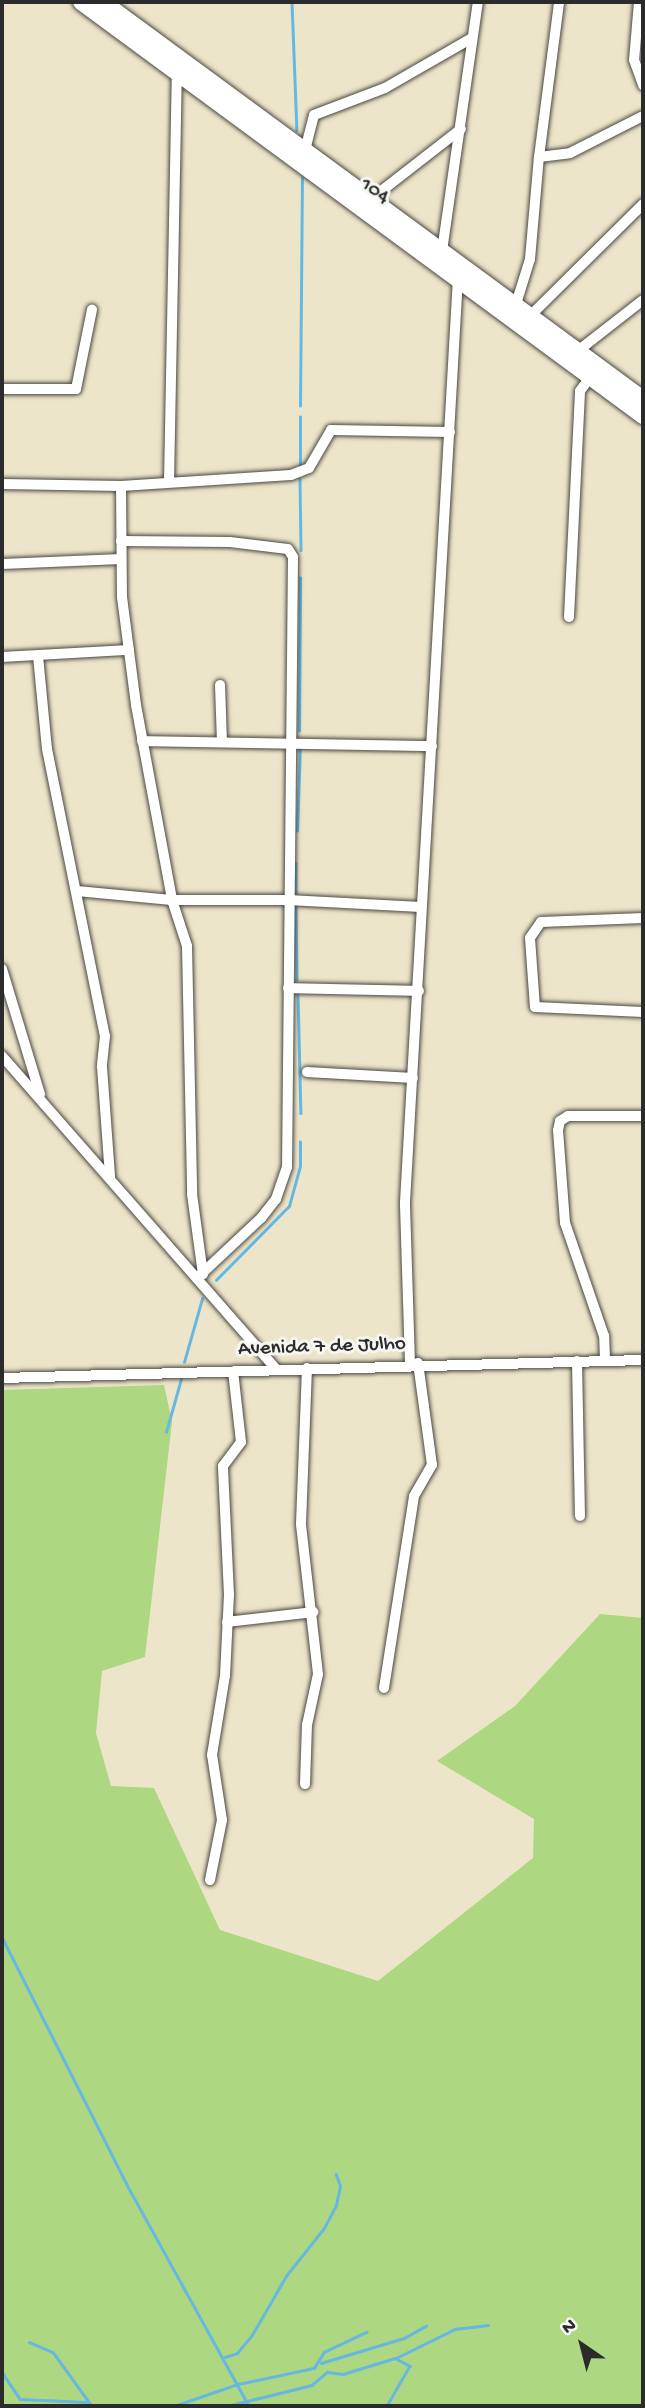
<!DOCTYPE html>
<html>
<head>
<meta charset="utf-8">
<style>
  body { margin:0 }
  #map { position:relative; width:645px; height:2408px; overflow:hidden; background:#ede5c9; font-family:"Gochi Hand",sans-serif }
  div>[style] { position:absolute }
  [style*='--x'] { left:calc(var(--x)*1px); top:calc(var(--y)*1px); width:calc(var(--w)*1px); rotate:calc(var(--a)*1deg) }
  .green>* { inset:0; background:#aed782 }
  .stream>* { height:2.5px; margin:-1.25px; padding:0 1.25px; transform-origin:1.25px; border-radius:1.25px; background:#65b8e1 }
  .roads { filter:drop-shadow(0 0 2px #484743) drop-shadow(0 0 2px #484743) }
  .street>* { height:10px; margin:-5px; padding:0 5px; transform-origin:5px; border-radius:5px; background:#fff }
  .secondary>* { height:16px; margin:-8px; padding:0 8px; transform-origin:8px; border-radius:8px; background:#fff }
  span { translate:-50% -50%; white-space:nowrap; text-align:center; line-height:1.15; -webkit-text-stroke:6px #f6f6f2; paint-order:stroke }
  .street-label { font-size:21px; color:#2b2b2b }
  .frame { position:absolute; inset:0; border:4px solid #2b2b2b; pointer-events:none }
  .north { position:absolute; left:547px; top:2310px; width:70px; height:70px; -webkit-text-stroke:5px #f6f6f2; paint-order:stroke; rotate:325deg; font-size:19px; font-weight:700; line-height:28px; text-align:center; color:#2b2b2b }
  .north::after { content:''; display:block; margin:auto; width:24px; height:32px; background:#2b2b2b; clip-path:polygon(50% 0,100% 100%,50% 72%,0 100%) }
</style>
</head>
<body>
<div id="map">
  <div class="green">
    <i style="clip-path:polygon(164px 1385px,172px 1422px,145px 1657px,102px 1671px,96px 1733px,111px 1786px,154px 1788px,220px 1930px,378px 1981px,533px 1858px,534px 1819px,437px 1761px,515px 1706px,600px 1614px,643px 1618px,643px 2406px,2px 2406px,2px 1390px)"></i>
  </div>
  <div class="stream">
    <i style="--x:292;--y:2;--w:128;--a:87.8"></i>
    <i style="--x:300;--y:406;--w:228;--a:-89.5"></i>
    <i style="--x:300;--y:466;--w:49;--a:-90"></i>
    <i style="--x:300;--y:479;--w:71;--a:89.2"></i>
    <i style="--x:299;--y:731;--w:153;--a:-89.6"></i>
    <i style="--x:297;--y:831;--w:84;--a:-88"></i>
    <i style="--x:296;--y:863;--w:29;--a:90"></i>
    <i style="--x:296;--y:906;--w:73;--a:89.2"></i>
    <i style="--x:298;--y:994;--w:119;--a:88.6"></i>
    <i style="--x:216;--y:1280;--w:104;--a:-45.4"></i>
    <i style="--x:289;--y:1206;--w:41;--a:-74.6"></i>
    <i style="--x:300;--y:1166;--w:24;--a:-90"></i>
    <i style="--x:184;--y:1362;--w:66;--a:-74.1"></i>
    <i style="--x:166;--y:1432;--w:55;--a:-74.2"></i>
    <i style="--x:2;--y:1937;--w:286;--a:63.2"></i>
    <i style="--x:131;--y:2192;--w:244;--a:61.1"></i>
    <i style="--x:29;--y:2342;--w:26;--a:23"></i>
    <i style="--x:53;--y:2352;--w:67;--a:54.2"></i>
    <i style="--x:225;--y:2357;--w:13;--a:-18"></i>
    <i style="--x:237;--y:2353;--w:23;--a:-50"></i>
    <i style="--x:252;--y:2335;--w:68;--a:-60"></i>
    <i style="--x:286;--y:2276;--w:61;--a:-51.6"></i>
    <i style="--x:324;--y:2228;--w:26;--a:-62"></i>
    <i style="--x:336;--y:2205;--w:19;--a:-78"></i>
    <i style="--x:340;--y:2186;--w:12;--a:-110"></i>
    <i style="--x:396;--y:2358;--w:66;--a:-26.2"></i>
    <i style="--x:455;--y:2329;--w:33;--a:-7"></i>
    <i style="--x:321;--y:2363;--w:87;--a:-16.8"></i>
    <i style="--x:404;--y:2338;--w:25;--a:-29"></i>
    <i style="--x:2;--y:2372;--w:32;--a:56"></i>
    <i style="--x:20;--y:2399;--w:66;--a:2.6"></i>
    <i style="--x:174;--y:2406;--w:68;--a:-19"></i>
    <i style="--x:238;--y:2384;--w:78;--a:-11.9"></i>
    <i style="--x:314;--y:2368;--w:19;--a:-58"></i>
    <i style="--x:324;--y:2352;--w:47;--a:-25.5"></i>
    <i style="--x:227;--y:2406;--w:88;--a:-13.9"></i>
    <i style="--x:312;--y:2385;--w:20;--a:-41"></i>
    <i style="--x:327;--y:2372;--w:16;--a:7"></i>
    <i style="--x:343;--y:2374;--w:54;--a:-17.1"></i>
    <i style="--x:395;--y:2358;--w:17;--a:28"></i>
    <i style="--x:410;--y:2366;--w:46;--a:119.9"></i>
  </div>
  <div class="roads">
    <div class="street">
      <i style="--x:639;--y:2;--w:58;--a:94.9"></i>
      <i style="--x:634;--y:60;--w:27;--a:70"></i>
      <i style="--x:304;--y:154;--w:40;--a:-75.6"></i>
      <i style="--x:314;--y:115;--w:76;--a:-20.8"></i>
      <i style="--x:385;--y:88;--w:100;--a:-29.9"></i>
      <i style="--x:539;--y:157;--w:156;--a:-82.6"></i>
      <i style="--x:371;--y:199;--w:114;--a:-37.9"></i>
      <i style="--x:442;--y:251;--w:252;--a:-81.8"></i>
      <i style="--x:516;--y:304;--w:47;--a:-72.7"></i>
      <i style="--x:530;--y:259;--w:102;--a:-85"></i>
      <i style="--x:539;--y:157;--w:31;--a:-7"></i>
      <i style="--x:570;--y:153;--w:82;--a:-26.9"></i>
      <i style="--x:531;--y:315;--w:158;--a:-44.7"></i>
      <i style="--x:579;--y:350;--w:81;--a:-38"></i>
      <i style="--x:2;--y:389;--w:74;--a:0"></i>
      <i style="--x:76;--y:389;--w:81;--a:-78.6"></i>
      <i style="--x:169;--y:482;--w:410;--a:-88.9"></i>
      <i style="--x:2;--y:484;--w:119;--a:1"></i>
      <i style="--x:121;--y:486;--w:170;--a:-3.7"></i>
      <i style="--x:291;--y:475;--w:19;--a:-21"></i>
      <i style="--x:309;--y:468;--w:44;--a:-59.9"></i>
      <i style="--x:331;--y:430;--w:119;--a:1"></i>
      <i style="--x:121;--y:486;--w:111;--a:89.5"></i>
      <i style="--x:122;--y:597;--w:109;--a:82.6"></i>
      <i style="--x:136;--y:705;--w:198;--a:79.5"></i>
      <i style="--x:172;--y:900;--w:48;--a:71.9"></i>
      <i style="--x:187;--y:946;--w:248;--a:88.8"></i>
      <i style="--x:192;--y:1194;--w:81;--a:82.2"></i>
      <i style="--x:121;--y:541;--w:109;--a:0.5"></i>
      <i style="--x:230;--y:542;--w:58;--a:6.9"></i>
      <i style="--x:288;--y:549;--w:9;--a:58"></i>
      <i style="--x:293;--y:557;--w:610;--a:90.56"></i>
      <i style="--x:287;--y:1167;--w:34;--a:109"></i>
      <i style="--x:276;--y:1199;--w:24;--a:128"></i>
      <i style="--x:261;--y:1218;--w:88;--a:136.8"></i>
      <i style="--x:2;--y:564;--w:119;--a:-2.4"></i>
      <i style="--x:569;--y:617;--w:226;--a:-87.2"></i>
      <i style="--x:580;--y:391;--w:24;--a:-54"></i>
      <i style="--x:38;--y:656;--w:93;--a:84.5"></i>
      <i style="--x:47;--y:749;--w:293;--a:78.6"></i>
      <i style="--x:105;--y:1036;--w:31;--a:96"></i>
      <i style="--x:102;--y:1067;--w:110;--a:85.8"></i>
      <i style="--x:2;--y:657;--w:127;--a:-3.2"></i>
      <i style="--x:220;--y:685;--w:57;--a:88"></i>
      <i style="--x:142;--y:741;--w:290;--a:1"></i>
      <i style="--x:77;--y:891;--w:95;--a:5.4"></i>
      <i style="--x:172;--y:900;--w:116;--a:0"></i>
      <i style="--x:288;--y:900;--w:133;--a:3"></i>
      <i style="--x:643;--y:918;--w:102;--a:177.8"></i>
      <i style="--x:541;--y:922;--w:19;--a:125"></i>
      <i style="--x:530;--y:938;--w:69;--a:85.9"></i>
      <i style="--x:535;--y:1007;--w:108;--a:2.7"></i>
      <i style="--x:2;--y:969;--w:131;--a:73.1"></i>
      <i style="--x:288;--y:988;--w:131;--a:1.3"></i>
      <i style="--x:2;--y:1056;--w:416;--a:48.8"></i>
      <i style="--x:307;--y:1072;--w:106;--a:3.2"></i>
      <i style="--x:605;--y:1360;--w:24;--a:-92"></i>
      <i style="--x:604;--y:1336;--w:120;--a:-109"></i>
      <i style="--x:565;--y:1223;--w:93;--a:-94.3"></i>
      <i style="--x:558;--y:1130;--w:9;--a:-77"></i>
      <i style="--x:560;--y:1121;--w:9;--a:-32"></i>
      <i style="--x:568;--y:1116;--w:75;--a:0"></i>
      <i style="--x:577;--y:1361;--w:155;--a:88.9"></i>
      <i style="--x:410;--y:1364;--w:162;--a:-91.8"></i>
      <i style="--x:405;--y:1202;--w:928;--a:-86.72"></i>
      <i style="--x:2;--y:1378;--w:641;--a:-1.61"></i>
      <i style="--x:227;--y:1622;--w:87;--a:-6.6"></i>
      <i style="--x:384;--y:1688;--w:194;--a:-81.1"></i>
      <i style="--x:414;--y:1496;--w:36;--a:-60"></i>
      <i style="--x:432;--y:1465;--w:103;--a:-97.8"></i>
      <i style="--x:305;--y:1784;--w:59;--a:-88.1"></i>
      <i style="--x:307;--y:1725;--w:52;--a:-77.8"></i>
      <i style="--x:318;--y:1674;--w:151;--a:-96.5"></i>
      <i style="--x:301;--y:1524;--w:156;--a:-87.8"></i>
      <i style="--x:210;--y:1880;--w:61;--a:-78.7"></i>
      <i style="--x:222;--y:1820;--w:66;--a:-98.7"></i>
      <i style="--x:212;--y:1755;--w:80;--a:-80.7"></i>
      <i style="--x:225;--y:1676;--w:81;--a:-87.2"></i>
      <i style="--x:229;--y:1595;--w:129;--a:-92.7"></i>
      <i style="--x:223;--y:1466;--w:30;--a:-53"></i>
      <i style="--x:241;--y:1442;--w:71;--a:-96.4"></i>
    </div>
    <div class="secondary">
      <i style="--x:81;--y:2;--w:698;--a:36.38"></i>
      <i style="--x:103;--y:2;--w:670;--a:36.32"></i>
    </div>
  </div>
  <div class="street-label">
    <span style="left:374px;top:192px;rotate:36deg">104</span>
    <span style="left:322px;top:1348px;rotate:-2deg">Avenida 7 de Julho</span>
  </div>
  <div class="frame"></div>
  <div class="north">N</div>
</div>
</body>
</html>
